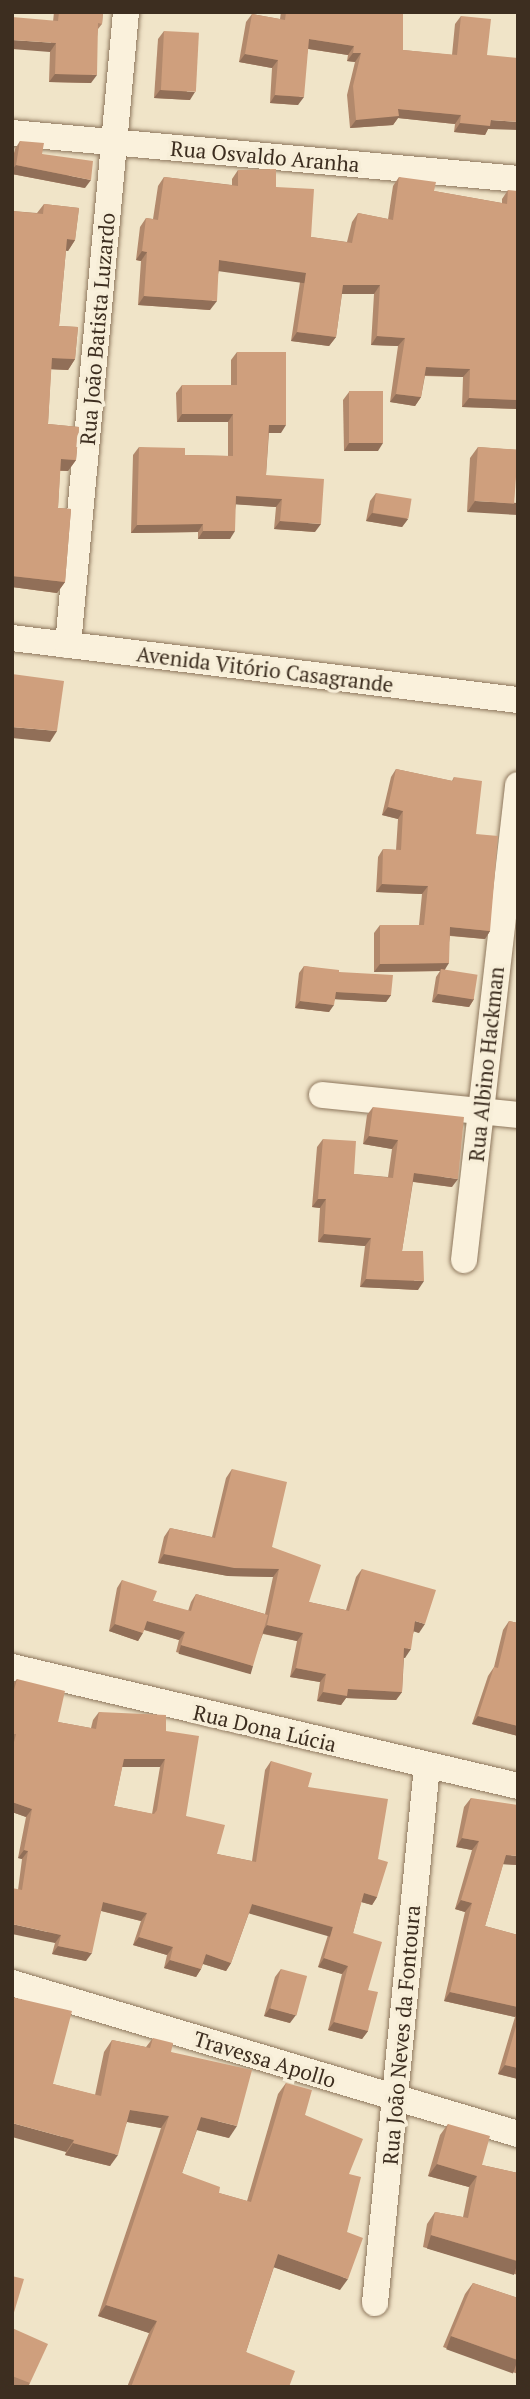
<!DOCTYPE html>
<html>
<head>
<meta charset="utf-8">
<style>
  body { margin:0 }
  #map { position:relative; width:530px; height:2399px; overflow:hidden; background:#f0e4c8; font-family:"PT Serif",serif }
  div>[style] { position:absolute }
  [style*='--x'] { left:calc(var(--x)*1px); top:calc(var(--y)*1px); width:calc(var(--w)*1px); rotate:calc(var(--a)*1deg) }
  .roads { filter:drop-shadow(0 0 2px #8d765c) drop-shadow(0 0 2px #8d765c) }
  .minor>* { height:26px; margin:-13px; padding:0 13px; transform-origin:13px; border-radius:13px; background:#faf1dc }
  .wall>* { inset:0; background:#b2896c }
  .shaded-wall>* { inset:0; background:#916f58; transform-origin:0 0 }
  .building>* { inset:0; background:#cf9f7d; transform-origin:0 0 }
  span { translate:-50% -50%; white-space:nowrap; text-align:center; line-height:1.15; -webkit-text-stroke:7px #f7eed8; paint-order:stroke }
  .street-label { font-size:21px; color:#3d2e20 }
  .frame { position:absolute; inset:0; border:14px solid #3d2e20; pointer-events:none }
</style>
</head>
<body>
<div id="map">
  <div class="roads">
    <div class="minor">
      <i style="--x:12;--y:133;--w:508;--a:5.19"></i>
      <i style="--x:12;--y:638;--w:510;--a:6.99"></i>
      <i style="--x:68;--y:645;--w:636;--a:-84.76"></i>
      <i style="--x:322;--y:1095;--w:197;--a:5.8"></i>
      <i style="--x:464;--y:1260;--w:478;--a:-83.5"></i>
      <i style="--x:12;--y:1667;--w:520;--a:13.23"></i>
      <i style="--x:12;--y:1983;--w:528;--a:16.62"></i>
      <i style="--x:375;--y:2303;--w:540;--a:-84.47"></i>
    </div>
  </div>
  <div class="wall">
    <i style="clip-path:polygon(54px 12px,103px 12px,102px 24px,98px 29px,91px 83px,49px 82px,50px 52px)"></i>
    <i style="clip-path:polygon(281px 12px,403px 12px,403px 50px,452px 55px,455px 24px,461px 16px,487px 55px,488px 129px,485px 135px,454px 132px,455px 124px,398px 118px,393px 125px,350px 128px,347px 95px,355px 62px,347px 61px,348px 55px,308px 49px,298px 105px,270px 103px,272px 68px,239px 62px,246px 22px,252px 14px,280px 19px)"></i>
    <i style="clip-path:polygon(164px 31px,190px 100px,154px 98px,158px 39px)"></i>
    <i style="clip-path:polygon(20px 141px,42px 154px,85px 188px,12px 174px,12px 161px,15px 149px)"></i>
    <i style="clip-path:polygon(238px 170px,276px 187px,311px 237px,347px 242px,352px 222px,358px 213px,388px 219px,393px 186px,399px 177px,434px 191px,502px 203px,502px 199px,508px 190px,518px 409px,462px 407px,463px 377px,425px 376px,421px 397px,415px 406px,390px 402px,398px 346px,371px 345px,374px 294px,342px 294px,336px 337px,329px 346px,291px 341px,300px 282px,219px 270px,210px 310px,138px 305px,141px 261px,136px 260px,140px 227px,146px 218px,153px 219px,158px 186px,164px 177px,232px 185px,232px 179px)"></i>
    <i style="clip-path:polygon(44px 204px,79px 208px,75px 240px,68px 251px,66px 250px,59px 326px,78px 327px,75px 359px,68px 370px,51px 369px,48px 424px,79px 427px,76px 460px,68px 471px,60px 471px,58px 508px,71px 509px,65px 582px,57px 593px,12px 587px,12px 211px,37px 213px)"></i>
    <i style="clip-path:polygon(237px 352px,281px 433px,269px 433px,266px 475px,315px 532px,274px 529px,276px 507px,236px 504px,230px 539px,198px 539px,198px 532px,131px 533px,133px 455px,139px 447px,185px 455px,228px 456px,228px 422px,177px 422px,176px 393px,182px 385px,231px 385px,231px 360px)"></i>
    <i style="clip-path:polygon(349px 392px,378px 451px,344px 451px,343px 400px)"></i>
    <i style="clip-path:polygon(478px 447px,518px 450px,467px 512px,470px 458px)"></i>
    <i style="clip-path:polygon(376px 493px,408px 519px,402px 527px,366px 521px,370px 501px)"></i>
    <i style="clip-path:polygon(396px 769px,452px 781px,454px 777px,476px 834px,490px 931px,485px 939px,450px 936px,445px 970px,474px 999px,469px 1007px,432px 1002px,436px 977px,440px 971px,374px 972px,374px 933px,380px 925px,419px 925px,422px 894px,376px 892px,378px 857px,383px 849px,396px 850px,398px 819px,382px 815px,391px 777px)"></i>
    <i style="clip-path:polygon(304px 966px,339px 972px,391px 995px,386px 1002px,335px 999px,329px 1012px,295px 1008px,299px 973px)"></i>
    <i style="clip-path:polygon(373px 1107px,452px 1187px,413px 1182px,402px 1251px,418px 1290px,360px 1287px,365px 1246px,318px 1242px,320px 1208px,312px 1207px,317px 1147px,323px 1139px,354px 1174px,388px 1177px,392px 1149px,363px 1144px,367px 1115px)"></i>
    <i style="clip-path:polygon(232px 1469px,272px 1547px,309px 1602px,346px 1610px,356px 1577px,362px 1569px,419px 1633px,414px 1631px,405px 1658px,404px 1658px,402px 1692px,396px 1700px,346px 1698px,341px 1705px,317px 1701px,320px 1682px,290px 1677px,297px 1641px,263px 1634px,248px 1673px,176px 1652px,179px 1640px,144px 1630px,138px 1641px,109px 1631px,117px 1588px,122px 1580px,153px 1601px,188px 1611px,191px 1602px,196px 1594px,265px 1614px,273px 1577px,228px 1576px,158px 1563px,164px 1537px,170px 1528px,212px 1537px,226px 1478px)"></i>
    <i style="clip-path:polygon(509px 1621px,518px 1623px,518px 1736px,472px 1724px,488px 1676px,494px 1667px,503px 1630px)"></i>
    <i style="clip-path:polygon(evenodd,17px 1679px,58px 1722px,91px 1728px,93px 1720px,99px 1712px,166px 1731px,186px 1816px,217px 1854px,252px 1861px,265px 1770px,271px 1761px,308px 1787px,378px 1859px,377px 1897px,372px 1905px,361px 1902px,353px 1933px,368px 1990px,368px 2031px,362px 2039px,328px 2030px,342px 1974px,318px 1967px,328px 1935px,249px 1913px,231px 1963px,226px 1971px,203px 1964px,201px 1969px,196px 1977px,164px 1968px,167px 1955px,133px 1945px,141px 1921px,101px 1911px,86px 1961px,52px 1954px,55px 1943px,18px 1890px,22px 1859px,18px 1858px,26px 1817px,12px 1812px,12px 1685px,17px 1679px,122px 1767px,160px 1767px,152px 1814px,114px 1806px,122px 1767px)"></i>
    <i style="clip-path:polygon(471px 1798px,518px 1865px,503px 1864px,485px 1926px,518px 1935px,518px 2079px,498px 2074px,515px 2017px,444px 2001px,465px 1912px,455px 1909px,472px 1850px,456px 1847px,464px 1807px)"></i>
    <i style="clip-path:polygon(281px 1969px,290px 2023px,264px 2016px,275px 1977px)"></i>
    <i style="clip-path:polygon(153px 2038px,171px 2052px,229px 2138px,197px 2130px,182px 2173px,219px 2193px,247px 2201px,278px 2094px,286px 2083px,305px 2115px,349px 2174px,347px 2232px,340px 2290px,274px 2267px,246px 2352px,289px 2387px,127px 2387px,149px 2333px,98px 2316px,161px 2128px,127px 2122px,110px 2166px,65px 2155px,66px 2152px,53px 2084px,95px 2095px,104px 2052px,112px 2040px,146px 2047px)"></i>
    <i style="clip-path:polygon(448px 2124px,482px 2165px,518px 2173px,518px 2275px,423px 2247px,427px 2224px,435px 2212px,463px 2217px,469px 2187px,428px 2176px,440px 2135px)"></i>
    <i style="clip-path:polygon(473px 2283px,518px 2298px,518px 2374px,443px 2347px,465px 2294px)"></i>
    <i style="clip-path:polygon(12px 2328px,30px 2383px,28px 2387px,12px 2386px)"></i>
  </div>
  <div class="shaded-wall">
    <i style="clip-path:polygon(309px 39px,354px 46px,348px 55px,303px 48px)"></i>
    <i style="clip-path:polygon(12px 40px,56px 43px,50px 52px,12px 49px)"></i>
    <i style="clip-path:polygon(353px 53px,361px 53px,355px 62px,347px 61px)"></i>
    <i style="clip-path:polygon(245px 54px,278px 60px,272px 68px,239px 62px)"></i>
    <i style="clip-path:polygon(55px 74px,97px 75px,91px 83px,49px 82px)"></i>
    <i style="clip-path:polygon(160px 90px,195px 92px,190px 100px,154px 98px)"></i>
    <i style="clip-path:polygon(275px 95px,304px 97px,298px 105px,270px 103px)"></i>
    <i style="clip-path:polygon(398px 109px,461px 115px,455px 124px,398px 118px,393px 125px,350px 128px,356px 120px)"></i>
    <i style="clip-path:polygon(491px 120px,518px 122px,518px 130px,488px 129px,485px 135px,454px 132px,460px 123px)"></i>
    <i style="clip-path:polygon(16px 165px,91px 180px,85px 188px,12px 174px,12px 170px)"></i>
    <i style="clip-path:polygon(67px 239px,75px 240px,68px 251px,59px 250px)"></i>
    <i style="clip-path:polygon(142px 251px,147px 252px,141px 261px,136px 260px)"></i>
    <i style="left:219px;top:260px;width:88px;height:11px;rotate:8deg"></i>
    <i style="clip-path:polygon(343px 285px,380px 285px,374px 294px,337px 294px)"></i>
    <i style="clip-path:polygon(144px 296px,217px 301px,210px 310px,138px 305px)"></i>
    <i style="clip-path:polygon(297px 332px,336px 337px,329px 346px,291px 341px)"></i>
    <i style="clip-path:polygon(377px 336px,405px 338px,398px 346px,371px 345px)"></i>
    <i style="clip-path:polygon(52px 358px,75px 359px,68px 370px,44px 369px)"></i>
    <i style="clip-path:polygon(426px 367px,470px 369px,463px 377px,420px 375px)"></i>
    <i style="clip-path:polygon(396px 394px,421px 397px,415px 406px,390px 402px)"></i>
    <i style="clip-path:polygon(469px 398px,518px 400px,518px 409px,462px 407px)"></i>
    <i style="clip-path:polygon(182px 414px,233px 414px,228px 422px,177px 422px)"></i>
    <i style="clip-path:polygon(269px 425px,286px 425px,281px 433px,264px 433px)"></i>
    <i style="clip-path:polygon(349px 443px,383px 443px,378px 451px,344px 451px)"></i>
    <i style="clip-path:polygon(61px 459px,76px 460px,68px 471px,54px 470px)"></i>
    <i style="clip-path:polygon(236px 496px,282px 499px,276px 507px,230px 504px)"></i>
    <i style="clip-path:polygon(475px 501px,518px 503px,518px 515px,467px 512px)"></i>
    <i style="clip-path:polygon(372px 513px,408px 519px,402px 527px,366px 521px)"></i>
    <i style="clip-path:polygon(280px 521px,321px 524px,315px 532px,274px 529px)"></i>
    <i style="clip-path:polygon(203px 524px,198px 532px,131px 533px,137px 525px)"></i>
    <i style="clip-path:polygon(203px 531px,235px 531px,230px 539px,198px 539px)"></i>
    <i style="clip-path:polygon(12px 576px,65px 582px,57px 593px,12px 587px)"></i>
    <i style="clip-path:polygon(12px 727px,57px 731px,50px 742px,12px 738px)"></i>
    <i style="clip-path:polygon(388px 807px,403px 811px,398px 819px,382px 815px)"></i>
    <i style="clip-path:polygon(382px 884px,428px 886px,422px 894px,376px 892px)"></i>
    <i style="clip-path:polygon(450px 927px,490px 931px,485px 939px,444px 935px)"></i>
    <i style="clip-path:polygon(449px 963px,444px 971px,441px 969px,440px 971px,374px 972px,380px 964px)"></i>
    <i style="clip-path:polygon(336px 992px,391px 995px,386px 1002px,331px 999px)"></i>
    <i style="clip-path:polygon(438px 994px,474px 999px,469px 1007px,432px 1002px)"></i>
    <i style="clip-path:polygon(300px 1001px,334px 1005px,329px 1012px,295px 1008px)"></i>
    <i style="clip-path:polygon(369px 1136px,398px 1140px,392px 1149px,363px 1144px)"></i>
    <i style="clip-path:polygon(414px 1173px,458px 1179px,452px 1187px,408px 1181px)"></i>
    <i style="clip-path:polygon(318px 1199px,326px 1199px,320px 1208px,312px 1207px)"></i>
    <i style="clip-path:polygon(324px 1234px,371px 1238px,365px 1246px,318px 1242px)"></i>
    <i style="clip-path:polygon(366px 1279px,424px 1281px,418px 1290px,360px 1287px)"></i>
    <i style="clip-path:polygon(164px 1554px,279px 1569px,273px 1577px,228px 1576px,158px 1563px)"></i>
    <i style="clip-path:polygon(147px 1621px,185px 1632px,179px 1640px,142px 1629px)"></i>
    <i style="clip-path:polygon(415px 1621px,425px 1624px,419px 1633px,409px 1630px)"></i>
    <i style="clip-path:polygon(115px 1624px,143px 1633px,138px 1641px,109px 1631px)"></i>
    <i style="clip-path:polygon(267px 1625px,303px 1633px,297px 1641px,261px 1633px)"></i>
    <i style="left:181px;top:1645px;width:75px;height:9px;rotate:16deg"></i>
    <i style="clip-path:polygon(404px 1648px,411px 1649px,405px 1658px,398px 1657px)"></i>
    <i style="clip-path:polygon(296px 1668px,326px 1674px,320px 1682px,290px 1677px)"></i>
    <i style="clip-path:polygon(348px 1689px,402px 1692px,396px 1700px,346px 1698px,341px 1705px,317px 1701px,323px 1692px)"></i>
    <i style="clip-path:polygon(478px 1716px,518px 1726px,518px 1736px,472px 1724px)"></i>
    <i style="clip-path:polygon(124px 1759px,165px 1759px,160px 1767px,118px 1767px)"></i>
    <i style="clip-path:polygon(12px 1802px,32px 1809px,26px 1817px,12px 1812px)"></i>
    <i style="clip-path:polygon(462px 1838px,479px 1841px,472px 1850px,456px 1847px)"></i>
    <i style="clip-path:polygon(24px 1850px,28px 1851px,22px 1859px,18px 1858px)"></i>
    <i style="clip-path:polygon(506px 1855px,518px 1856px,518px 1865px,499px 1864px)"></i>
    <i style="clip-path:polygon(364px 1893px,377px 1897px,372px 1905px,358px 1901px)"></i>
    <i style="clip-path:polygon(461px 1900px,472px 1903px,465px 1912px,455px 1909px)"></i>
    <i style="clip-path:polygon(103px 1902px,147px 1913px,141px 1921px,98px 1910px)"></i>
    <i style="left:252px;top:1904px;width:84px;height:10px;rotate:16deg"></i>
    <i style="clip-path:polygon(12px 1924px,61px 1935px,55px 1943px,12px 1934px)"></i>
    <i style="clip-path:polygon(139px 1937px,173px 1947px,167px 1955px,133px 1945px)"></i>
    <i style="clip-path:polygon(58px 1946px,92px 1953px,86px 1961px,52px 1954px)"></i>
    <i style="clip-path:polygon(206px 1954px,231px 1963px,226px 1971px,200px 1963px)"></i>
    <i style="clip-path:polygon(324px 1958px,348px 1966px,342px 1974px,318px 1967px)"></i>
    <i style="clip-path:polygon(170px 1960px,201px 1969px,196px 1977px,164px 1968px)"></i>
    <i style="clip-path:polygon(450px 1992px,518px 2007px,518px 2013px,515px 2017px,444px 2001px)"></i>
    <i style="clip-path:polygon(270px 2008px,296px 2015px,290px 2023px,264px 2016px)"></i>
    <i style="clip-path:polygon(334px 2022px,368px 2031px,362px 2039px,328px 2030px)"></i>
    <i style="clip-path:polygon(505px 2065px,518px 2068px,518px 2079px,498px 2074px)"></i>
    <i style="clip-path:polygon(130px 2110px,169px 2116px,161px 2128px,122px 2121px)"></i>
    <i style="clip-path:polygon(201px 2117px,237px 2126px,229px 2138px,193px 2129px)"></i>
    <i style="clip-path:polygon(12px 2123px,74px 2140px,66px 2152px,12px 2137px)"></i>
    <i style="clip-path:polygon(73px 2143px,118px 2155px,110px 2166px,65px 2155px)"></i>
    <i style="clip-path:polygon(437px 2164px,477px 2176px,469px 2187px,428px 2176px)"></i>
    <i style="left:431px;top:2235px;width:91px;height:14px;rotate:17deg"></i>
    <i style="clip-path:polygon(278px 2254px,348px 2279px,340px 2290px,270px 2266px)"></i>
    <i style="clip-path:polygon(106px 2305px,157px 2321px,149px 2333px,98px 2316px)"></i>
    <i style="left:451px;top:2336px;width:71px;height:14px;rotate:20deg"></i>
  </div>
  <div class="building">
    <i style="clip-path:polygon(59px 12px,103px 12px,102px 24px,98px 23px,97px 75px,55px 74px,56px 43px,12px 40px,12px 17px,58px 21px)"></i>
    <i style="clip-path:polygon(286px 12px,403px 12px,403px 50px,457px 55px,461px 16px,491px 19px,487px 55px,518px 58px,518px 122px,491px 120px,490px 126px,460px 123px,461px 115px,398px 109px,399px 116px,356px 120px,353px 86px,361px 53px,353px 53px,354px 46px,309px 39px,304px 97px,275px 95px,278px 60px,245px 54px,252px 14px,285px 20px)"></i>
    <i style="left:164px;top:31px;width:35px;height:59px;rotate:3deg"></i>
    <i style="clip-path:polygon(20px 141px,44px 143px,42px 154px,93px 161px,91px 180px,16px 165px)"></i>
    <i style="clip-path:polygon(276px 169px,276px 187px,314px 189px,311px 237px,352px 243px,358px 213px,393px 220px,399px 177px,436px 182px,434px 191px,507px 204px,508px 190px,518px 191px,518px 400px,469px 398px,470px 369px,426px 367px,421px 397px,396px 394px,405px 338px,377px 336px,380px 285px,343px 285px,336px 337px,297px 332px,306px 273px,219px 260px,217px 301px,144px 296px,147px 252px,142px 251px,146px 218px,158px 220px,164px 177px,238px 186px,238px 170px)"></i>
    <i style="clip-path:polygon(44px 204px,79px 208px,75px 240px,67px 239px,59px 326px,78px 327px,75px 359px,52px 358px,48px 424px,79px 427px,76px 460px,61px 459px,58px 508px,71px 509px,65px 582px,12px 576px,12px 211px,43px 214px)"></i>
    <i style="clip-path:polygon(237px 352px,286px 352px,286px 425px,269px 425px,266px 475px,324px 479px,321px 524px,280px 521px,282px 499px,236px 496px,235px 531px,203px 531px,203px 524px,137px 525px,139px 447px,185px 448px,185px 455px,233px 456px,233px 414px,182px 414px,182px 385px,237px 385px)"></i>
    <i style="left:383px;top:391px;width:52px;height:34px;rotate:90deg"></i>
    <i style="left:478px;top:447px;width:40px;height:54px;rotate:4deg"></i>
    <i style="left:376px;top:493px;width:36px;height:20px;rotate:9deg"></i>
    <i style="clip-path:polygon(12px 674px,64px 681px,57px 731px,12px 727px)"></i>
    <i style="clip-path:polygon(396px 769px,453px 781px,454px 777px,482px 781px,476px 834px,498px 836px,490px 931px,450px 927px,449px 963px,380px 964px,380px 925px,424px 925px,428px 886px,382px 884px,383px 849px,401px 850px,403px 811px,388px 807px)"></i>
    <i style="left:12px;top:900px;width:1px;height:43px"></i>
    <i style="clip-path:polygon(304px 966px,339px 970px,339px 972px,393px 975px,391px 995px,336px 992px,334px 1005px,300px 1001px)"></i>
    <i style="left:441px;top:969px;width:37px;height:25px;rotate:9deg"></i>
    <i style="clip-path:polygon(373px 1107px,464px 1117px,458px 1179px,414px 1173px,402px 1251px,423px 1251px,424px 1281px,366px 1279px,371px 1238px,324px 1234px,326px 1199px,318px 1199px,323px 1139px,356px 1141px,354px 1174px,393px 1178px,398px 1140px,369px 1136px)"></i>
    <i style="clip-path:polygon(232px 1469px,287px 1482px,272px 1547px,321px 1565px,309px 1602px,349px 1611px,362px 1569px,436px 1590px,425px 1624px,415px 1621px,411px 1649px,404px 1648px,402px 1692px,348px 1689px,347px 1696px,323px 1692px,326px 1674px,296px 1668px,303px 1633px,267px 1625px,279px 1569px,234px 1568px,164px 1554px,170px 1528px,215px 1538px)"></i>
    <i style="clip-path:polygon(122px 1580px,157px 1591px,153px 1601px,191px 1611px,196px 1594px,268px 1615px,253px 1666px,181px 1645px,185px 1632px,147px 1621px,143px 1633px,115px 1624px)"></i>
    <i style="clip-path:polygon(509px 1621px,518px 1623px,518px 1726px,478px 1716px,494px 1667px,498px 1668px)"></i>
    <i style="clip-path:polygon(evenodd,17px 1679px,65px 1691px,58px 1722px,96px 1729px,99px 1712px,166px 1715px,166px 1731px,199px 1736px,186px 1816px,225px 1825px,217px 1854px,256px 1862px,271px 1761px,312px 1773px,308px 1787px,388px 1799px,378px 1859px,388px 1862px,377px 1897px,364px 1893px,353px 1933px,382px 1942px,368px 1990px,378px 1992px,368px 2031px,334px 2022px,348px 1966px,324px 1958px,333px 1927px,252px 1904px,231px 1963px,206px 1954px,201px 1969px,170px 1960px,173px 1947px,139px 1937px,147px 1913px,103px 1902px,92px 1953px,58px 1946px,61px 1935px,12px 1924px,12px 1888px,22px 1890px,28px 1851px,24px 1850px,32px 1809px,12px 1802px,12px 1750px,16px 1734px,12px 1734px,12px 1697px,17px 1679px,124px 1759px,165px 1759px,157px 1810px,154px 1814px,114px 1806px,124px 1759px)"></i>
    <i style="clip-path:polygon(471px 1798px,518px 1805px,518px 1856px,506px 1855px,485px 1926px,518px 1935px,518px 2007px,450px 1992px,472px 1903px,461px 1900px,479px 1841px,462px 1838px)"></i>
    <i style="left:281px;top:1969px;width:27px;height:41px;rotate:15deg"></i>
    <i style="clip-path:polygon(12px 1997px,72px 2011px,53px 2084px,101px 2096px,112px 2040px,150px 2048px,153px 2038px,173px 2043px,171px 2052px,252px 2070px,237px 2126px,201px 2117px,182px 2173px,220px 2187px,219px 2193px,251px 2202px,286px 2083px,312px 2090px,305px 2115px,363px 2139px,349px 2174px,361px 2177px,347px 2232px,363px 2238px,348px 2279px,278px 2254px,246px 2352px,295px 2371px,289px 2387px,131px 2387px,157px 2321px,106px 2305px,169px 2116px,130px 2110px,118px 2155px,73px 2143px,74px 2140px,12px 2123px)"></i>
    <i style="clip-path:polygon(518px 2019px,518px 2068px,505px 2065px)"></i>
    <i style="clip-path:polygon(448px 2124px,490px 2136px,482px 2165px,518px 2173px,518px 2261px,431px 2235px,435px 2212px,468px 2218px,477px 2176px,437px 2164px)"></i>
    <i style="clip-path:polygon(12px 2276px,24px 2279px,12px 2319px)"></i>
    <i style="clip-path:polygon(473px 2283px,518px 2298px,518px 2360px,451px 2336px)"></i>
    <i style="clip-path:polygon(12px 2328px,48px 2344px,30px 2383px,12px 2376px)"></i>
  </div>
  <div class="street-label">
    <span style="left:265px;top:156px;rotate:5deg">Rua Osvaldo Aranha</span>
    <span style="left:97px;top:329px;rotate:-85deg">Rua João Batista Luzardo</span>
    <span style="left:265px;top:669px;rotate:7deg">Avenida Vitório Casagrande</span>
    <span style="left:486px;top:1064px;rotate:-84deg">Rua Albino Hackman</span>
    <span style="left:265px;top:1728px;rotate:13deg">Rua Dona Lúcia</span>
    <span style="left:401px;top:2035px;rotate:-85deg">Rua João Neves da Fontoura</span>
    <span style="left:265px;top:2059px;rotate:17deg">Travessa Apollo</span>
  </div>
  <div class="frame"></div>
</div>
</body>
</html>
